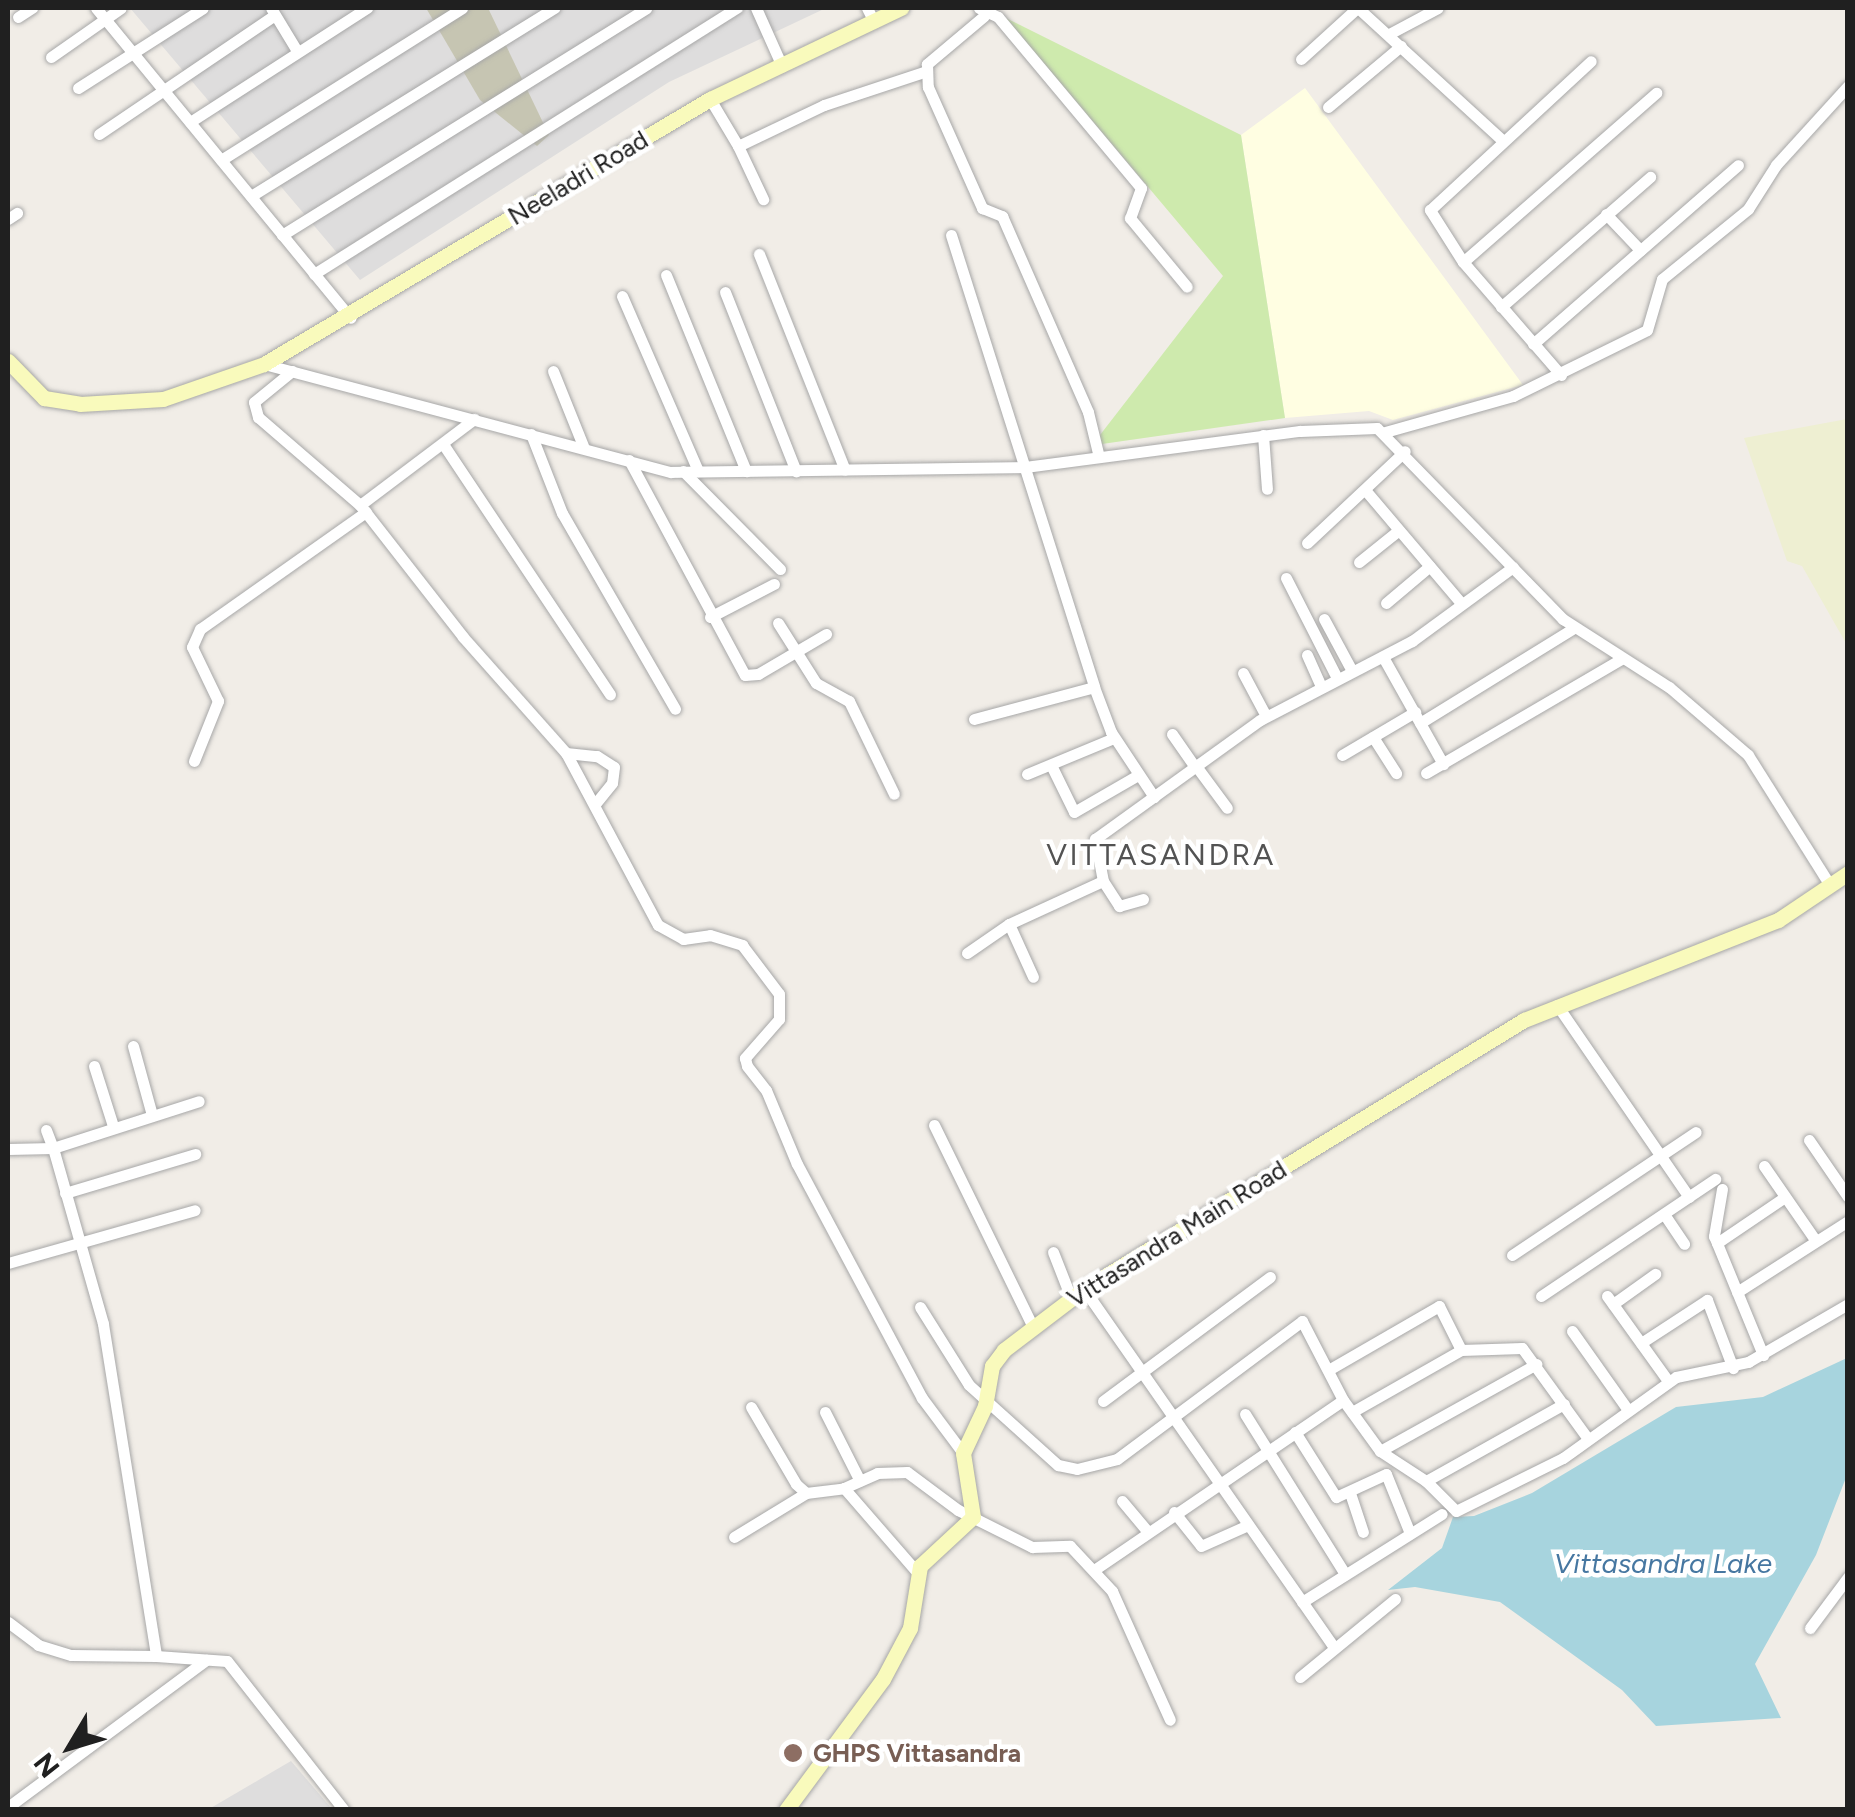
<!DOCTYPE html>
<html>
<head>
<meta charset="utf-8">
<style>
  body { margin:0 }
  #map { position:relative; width:1855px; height:1817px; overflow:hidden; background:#f1ede7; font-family:Figtree,sans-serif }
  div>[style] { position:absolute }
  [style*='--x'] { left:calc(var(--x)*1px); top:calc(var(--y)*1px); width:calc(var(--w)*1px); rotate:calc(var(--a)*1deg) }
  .residential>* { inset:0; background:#dedddd }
  .education>* { inset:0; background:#fffee2 }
  .construction>* { inset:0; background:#c6c5b2 }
  .farmland>* { inset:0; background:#eeefd2 }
  .grass>* { inset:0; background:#ceeaad }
  .water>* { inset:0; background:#a7d4de }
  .roads { filter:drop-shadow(0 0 2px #a7a7a7) drop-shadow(0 0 2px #a7a7a7) }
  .street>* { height:11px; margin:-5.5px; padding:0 5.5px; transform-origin:5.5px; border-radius:5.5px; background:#fff }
  .secondary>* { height:15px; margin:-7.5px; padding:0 7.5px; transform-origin:7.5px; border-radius:7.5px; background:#f9fabc }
  .dots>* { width:28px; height:28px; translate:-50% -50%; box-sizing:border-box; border:5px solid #fff; border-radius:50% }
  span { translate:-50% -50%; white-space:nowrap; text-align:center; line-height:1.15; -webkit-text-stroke:9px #fff; paint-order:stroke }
  .street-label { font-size:25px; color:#202020 }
  .education-label { font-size:25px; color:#785e54; font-weight:700 }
  .left { translate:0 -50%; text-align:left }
  .water-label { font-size:28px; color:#4677a1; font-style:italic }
  .quarter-label { font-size:30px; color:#535353; letter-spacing:2.5px }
  .frame { position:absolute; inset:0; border:10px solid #202020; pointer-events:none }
  .north { position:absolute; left:20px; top:1697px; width:100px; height:100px; -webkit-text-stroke:8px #fff; paint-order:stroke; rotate:232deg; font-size:28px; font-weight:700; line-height:40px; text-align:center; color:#202020 }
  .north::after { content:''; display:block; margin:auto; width:35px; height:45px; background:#202020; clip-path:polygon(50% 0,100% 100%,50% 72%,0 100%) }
</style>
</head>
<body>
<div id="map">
  <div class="residential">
    <i style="clip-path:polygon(130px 8px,826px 8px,669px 82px,360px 280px)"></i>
    <i style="clip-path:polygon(291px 1761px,332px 1809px,209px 1809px)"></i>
  </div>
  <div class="education">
    <i style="clip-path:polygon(1305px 88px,1523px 385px,1393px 420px,1369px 411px,1285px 418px,1241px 135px)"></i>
  </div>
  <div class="construction">
    <i style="clip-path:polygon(426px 8px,488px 8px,549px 135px,537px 146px,480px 100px)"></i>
  </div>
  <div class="farmland">
    <i style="clip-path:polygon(1847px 419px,1848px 419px,1847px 645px,1802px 566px,1787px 561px,1744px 438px)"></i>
  </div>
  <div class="grass">
    <i style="clip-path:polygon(1006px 18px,1241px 135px,1285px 418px,1102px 444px,1100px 435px,1223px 276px)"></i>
  </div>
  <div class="water">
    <i style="clip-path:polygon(1847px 1358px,1847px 1475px,1816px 1555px,1755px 1664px,1781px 1718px,1656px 1726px,1622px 1690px,1500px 1602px,1415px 1587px,1388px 1590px,1442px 1548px,1453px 1517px,1474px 1516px,1532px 1493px,1676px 1407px,1763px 1397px)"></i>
  </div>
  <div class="roads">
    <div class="street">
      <i style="--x:96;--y:8;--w:401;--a:50.6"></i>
      <i style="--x:271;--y:8;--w:50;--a:58.8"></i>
      <i style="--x:756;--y:8;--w:64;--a:65.9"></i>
      <i style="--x:867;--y:8;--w:16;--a:63"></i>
      <i style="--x:979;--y:8;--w:21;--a:25"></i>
      <i style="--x:998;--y:17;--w:223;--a:50.1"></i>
      <i style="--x:1141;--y:188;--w:32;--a:110"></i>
      <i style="--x:1130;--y:218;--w:89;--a:50.4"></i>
      <i style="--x:1358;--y:8;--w:197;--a:42.5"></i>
      <i style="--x:984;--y:16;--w:75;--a:139.9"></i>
      <i style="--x:927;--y:64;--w:23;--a:88"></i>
      <i style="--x:928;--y:87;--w:133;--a:65.9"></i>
      <i style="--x:982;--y:208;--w:22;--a:22"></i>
      <i style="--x:1002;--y:216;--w:214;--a:66.3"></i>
      <i style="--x:1088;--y:412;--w:46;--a:76.3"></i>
      <i style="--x:18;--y:17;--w:17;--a:-33"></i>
      <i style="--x:1389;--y:34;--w:55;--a:-28"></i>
      <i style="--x:51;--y:57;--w:85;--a:-35"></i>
      <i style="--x:1301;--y:59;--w:76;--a:-42.3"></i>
      <i style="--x:78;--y:88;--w:148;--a:-32.6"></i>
      <i style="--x:710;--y:99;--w:55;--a:59.2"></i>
      <i style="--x:738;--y:146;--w:95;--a:-25.5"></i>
      <i style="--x:824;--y:105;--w:105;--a:-18.3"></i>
      <i style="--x:1328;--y:107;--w:95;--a:-39.9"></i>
      <i style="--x:190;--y:122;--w:211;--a:-32.8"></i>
      <i style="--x:99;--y:134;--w:212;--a:-34.1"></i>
      <i style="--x:738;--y:146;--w:59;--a:64.7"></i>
      <i style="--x:221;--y:160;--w:285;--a:-32.2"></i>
      <i style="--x:251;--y:196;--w:357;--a:-31.8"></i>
      <i style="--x:1606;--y:214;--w:50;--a:46.6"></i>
      <i style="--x:8;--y:219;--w:11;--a:-34"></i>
      <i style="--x:282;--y:235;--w:429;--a:-31.9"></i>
      <i style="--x:951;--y:235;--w:474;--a:72.4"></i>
      <i style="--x:1094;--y:687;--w:48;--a:69.3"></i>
      <i style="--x:1111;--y:732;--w:78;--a:56.5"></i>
      <i style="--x:759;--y:254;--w:232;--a:68.3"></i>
      <i style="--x:1463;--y:262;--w:257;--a:-41.2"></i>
      <i style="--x:314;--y:274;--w:500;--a:-32.2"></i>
      <i style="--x:666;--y:275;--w:212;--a:67.8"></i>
      <i style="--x:725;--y:292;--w:193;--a:68.4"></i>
      <i style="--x:622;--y:296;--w:191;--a:66.5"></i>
      <i style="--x:1501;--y:307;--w:198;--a:-41.1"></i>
      <i style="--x:1533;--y:344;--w:272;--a:-41.1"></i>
      <i style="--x:264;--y:364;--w:421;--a:14.9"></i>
      <i style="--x:671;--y:472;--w:354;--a:-0.8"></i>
      <i style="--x:1025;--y:467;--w:277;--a:-7.5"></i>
      <i style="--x:1300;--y:431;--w:77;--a:-2.2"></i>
      <i style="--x:1377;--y:428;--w:267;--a:45.8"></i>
      <i style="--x:1563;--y:619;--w:126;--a:32.7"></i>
      <i style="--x:1669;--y:687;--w:104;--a:40.7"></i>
      <i style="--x:1748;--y:755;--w:154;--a:57.8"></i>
      <i style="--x:292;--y:371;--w:49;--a:140.8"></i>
      <i style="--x:254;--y:402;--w:16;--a:75"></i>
      <i style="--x:258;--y:417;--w:135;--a:40.8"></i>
      <i style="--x:360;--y:505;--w:167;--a:52"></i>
      <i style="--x:463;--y:637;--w:155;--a:48.4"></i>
      <i style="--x:566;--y:753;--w:195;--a:61.9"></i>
      <i style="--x:658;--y:925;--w:29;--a:29"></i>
      <i style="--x:683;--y:939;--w:27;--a:-8"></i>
      <i style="--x:710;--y:935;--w:34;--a:17"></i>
      <i style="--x:742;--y:945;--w:61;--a:52.9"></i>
      <i style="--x:779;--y:994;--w:25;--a:90"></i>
      <i style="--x:779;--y:1019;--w:52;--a:131.1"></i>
      <i style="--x:745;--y:1058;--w:8;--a:76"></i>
      <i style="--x:747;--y:1066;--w:31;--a:52"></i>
      <i style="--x:766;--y:1090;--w:80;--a:67.3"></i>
      <i style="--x:797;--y:1164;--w:265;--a:61.9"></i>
      <i style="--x:922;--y:1398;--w:69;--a:53.3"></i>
      <i style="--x:553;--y:371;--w:83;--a:68.1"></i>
      <i style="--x:1561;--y:375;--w:150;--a:-130.9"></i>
      <i style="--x:1463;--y:262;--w:62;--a:-122.4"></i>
      <i style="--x:1430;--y:210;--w:219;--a:-42.8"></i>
      <i style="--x:1385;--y:432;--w:133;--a:-15.7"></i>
      <i style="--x:1513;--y:396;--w:149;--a:-26.2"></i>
      <i style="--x:1647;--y:330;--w:53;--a:-73.6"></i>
      <i style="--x:1662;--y:279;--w:111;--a:-39.1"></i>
      <i style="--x:1748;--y:209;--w:52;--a:-57.5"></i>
      <i style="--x:1776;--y:165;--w:107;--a:-47.7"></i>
      <i style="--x:531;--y:434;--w:85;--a:68.6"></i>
      <i style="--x:562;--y:513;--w:226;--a:60"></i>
      <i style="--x:1263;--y:435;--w:54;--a:85.8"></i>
      <i style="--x:443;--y:444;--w:301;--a:56.3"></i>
      <i style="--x:629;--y:460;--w:244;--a:61.7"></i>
      <i style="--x:745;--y:675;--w:13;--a:-4"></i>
      <i style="--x:758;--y:674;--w:79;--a:-30.5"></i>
      <i style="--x:683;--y:471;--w:138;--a:45.3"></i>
      <i style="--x:1366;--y:491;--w:147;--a:49.7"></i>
      <i style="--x:360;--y:505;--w:143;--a:-37"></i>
      <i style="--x:1307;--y:543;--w:134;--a:-43.2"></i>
      <i style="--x:1359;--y:562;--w:51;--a:-38.7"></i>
      <i style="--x:1286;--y:578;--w:112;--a:63"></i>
      <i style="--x:1386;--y:603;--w:57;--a:-40.1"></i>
      <i style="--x:710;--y:617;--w:72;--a:-27.3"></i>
      <i style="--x:1324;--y:619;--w:59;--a:61.7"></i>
      <i style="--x:778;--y:623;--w:71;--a:57.7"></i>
      <i style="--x:816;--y:683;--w:38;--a:29"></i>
      <i style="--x:849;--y:701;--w:103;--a:64.2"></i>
      <i style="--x:1307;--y:655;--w:34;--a:66"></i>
      <i style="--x:1383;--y:657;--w:123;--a:60.7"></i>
      <i style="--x:1243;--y:673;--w:49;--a:61.9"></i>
      <i style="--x:974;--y:719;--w:124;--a:-14.9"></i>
      <i style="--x:1420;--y:723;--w:181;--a:-31.7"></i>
      <i style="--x:1172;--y:734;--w:40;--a:55.1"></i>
      <i style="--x:1373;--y:737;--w:43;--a:57.4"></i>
      <i style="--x:566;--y:753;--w:31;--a:6"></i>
      <i style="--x:597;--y:756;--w:20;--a:33"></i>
      <i style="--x:614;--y:767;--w:16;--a:97"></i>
      <i style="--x:612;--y:783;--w:26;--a:129"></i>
      <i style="--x:1342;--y:755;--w:85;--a:-30.5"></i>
      <i style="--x:194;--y:761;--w:65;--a:-68.2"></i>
      <i style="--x:218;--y:701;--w:60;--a:-115.7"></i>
      <i style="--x:192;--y:647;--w:20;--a:-66"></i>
      <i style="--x:200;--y:629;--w:203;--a:-35.2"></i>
      <i style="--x:1196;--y:766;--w:52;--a:53.6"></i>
      <i style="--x:1052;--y:767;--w:50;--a:63.9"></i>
      <i style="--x:1074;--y:812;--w:74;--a:-30"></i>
      <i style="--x:1426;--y:773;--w:228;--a:-30.3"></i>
      <i style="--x:1027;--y:774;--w:94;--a:-22.5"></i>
      <i style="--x:1103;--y:881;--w:30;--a:57"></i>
      <i style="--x:1119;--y:906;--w:25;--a:-16"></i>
      <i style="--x:1009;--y:924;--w:58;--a:65.6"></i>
      <i style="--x:967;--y:953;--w:51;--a:-34.6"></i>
      <i style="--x:1009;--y:924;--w:103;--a:-24.6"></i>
      <i style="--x:1103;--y:881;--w:43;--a:-100.8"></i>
      <i style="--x:1095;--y:839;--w:203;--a:-35.8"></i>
      <i style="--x:1260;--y:720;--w:171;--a:-27.5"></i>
      <i style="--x:1412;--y:641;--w:125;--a:-36.2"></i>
      <i style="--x:1557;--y:1005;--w:233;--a:55.5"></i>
      <i style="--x:133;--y:1046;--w:72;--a:74.6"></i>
      <i style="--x:94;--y:1066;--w:63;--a:72.4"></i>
      <i style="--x:934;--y:1125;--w:225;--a:63.9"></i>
      <i style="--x:46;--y:1130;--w:19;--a:69"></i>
      <i style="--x:53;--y:1148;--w:153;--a:-17.8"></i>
      <i style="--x:1809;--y:1140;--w:69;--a:55.6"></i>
      <i style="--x:8;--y:1149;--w:45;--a:-1.3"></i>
      <i style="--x:53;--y:1148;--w:183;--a:74.1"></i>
      <i style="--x:103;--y:1324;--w:336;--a:80.9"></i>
      <i style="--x:156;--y:1656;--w:71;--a:4"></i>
      <i style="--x:227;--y:1661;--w:189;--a:51.9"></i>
      <i style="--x:1764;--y:1166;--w:91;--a:55.3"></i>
      <i style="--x:1722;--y:1189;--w:48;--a:99.7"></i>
      <i style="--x:1714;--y:1236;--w:129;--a:67.6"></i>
      <i style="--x:65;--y:1193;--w:136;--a:-16.7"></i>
      <i style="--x:1664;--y:1214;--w:36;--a:56"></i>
      <i style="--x:1717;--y:1243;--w:82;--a:-34.1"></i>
      <i style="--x:1053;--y:1252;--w:49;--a:68.6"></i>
      <i style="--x:1512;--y:1255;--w:221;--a:-33.8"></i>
      <i style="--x:8;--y:1263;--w:194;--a:-15.8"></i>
      <i style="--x:1084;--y:1289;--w:437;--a:55.1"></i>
      <i style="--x:1737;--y:1292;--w:132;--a:-32.6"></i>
      <i style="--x:1541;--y:1296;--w:210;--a:-33.9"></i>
      <i style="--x:1607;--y:1296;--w:105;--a:54.3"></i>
      <i style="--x:1613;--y:1304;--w:52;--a:-35.5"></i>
      <i style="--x:920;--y:1307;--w:92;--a:57.9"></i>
      <i style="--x:969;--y:1385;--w:120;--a:42"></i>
      <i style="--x:1058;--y:1465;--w:19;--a:12"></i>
      <i style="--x:1077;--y:1469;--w:41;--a:-14"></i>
      <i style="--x:1117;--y:1459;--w:231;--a:-36.7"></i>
      <i style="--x:1302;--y:1321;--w:89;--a:62.6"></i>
      <i style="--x:1343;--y:1400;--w:63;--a:54"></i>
      <i style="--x:1380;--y:1451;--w:55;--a:33.1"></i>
      <i style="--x:1426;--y:1481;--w:42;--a:45"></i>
      <i style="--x:1456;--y:1511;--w:119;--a:-26.4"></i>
      <i style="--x:1563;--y:1458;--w:139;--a:-35.6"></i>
      <i style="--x:1676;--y:1377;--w:74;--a:-11.8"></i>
      <i style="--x:1748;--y:1362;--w:116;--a:-30.1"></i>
      <i style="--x:1572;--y:1331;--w:97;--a:54.7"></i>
      <i style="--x:1641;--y:1343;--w:79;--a:-33.1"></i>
      <i style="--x:1707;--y:1300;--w:73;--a:69.1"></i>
      <i style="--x:1330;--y:1369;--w:126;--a:-30"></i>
      <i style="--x:1439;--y:1306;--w:49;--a:63.4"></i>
      <i style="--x:1103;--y:1401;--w:208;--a:-36.6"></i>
      <i style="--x:751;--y:1407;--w:89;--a:59.7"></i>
      <i style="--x:796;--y:1484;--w:13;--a:42"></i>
      <i style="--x:806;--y:1493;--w:38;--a:-7"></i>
      <i style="--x:844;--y:1488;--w:111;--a:49"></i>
      <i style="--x:825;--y:1412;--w:77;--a:63.1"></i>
      <i style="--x:1352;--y:1412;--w:125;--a:-29.6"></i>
      <i style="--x:1461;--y:1350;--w:61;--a:-1.9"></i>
      <i style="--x:1522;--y:1348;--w:112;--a:54"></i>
      <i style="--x:1245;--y:1414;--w:189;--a:58"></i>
      <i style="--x:1295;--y:1432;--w:77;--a:57.8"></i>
      <i style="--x:1336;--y:1497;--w:55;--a:-24.7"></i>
      <i style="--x:1386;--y:1474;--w:61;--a:68"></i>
      <i style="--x:1380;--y:1451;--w:179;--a:-29.1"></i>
      <i style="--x:1426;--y:1481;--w:158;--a:-29.2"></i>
      <i style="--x:844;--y:1488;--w:36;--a:-24"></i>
      <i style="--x:877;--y:1473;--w:30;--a:-2"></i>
      <i style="--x:907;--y:1472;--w:64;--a:36.7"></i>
      <i style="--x:958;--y:1510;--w:83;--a:26.6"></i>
      <i style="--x:1032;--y:1547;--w:38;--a:-2"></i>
      <i style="--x:1070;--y:1546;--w:62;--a:47"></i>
      <i style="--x:1112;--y:1591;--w:141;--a:65.8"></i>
      <i style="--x:1350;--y:1493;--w:41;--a:71.6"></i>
      <i style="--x:1122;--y:1501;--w:39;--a:50"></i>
      <i style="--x:1174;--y:1512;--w:43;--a:51.5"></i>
      <i style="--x:1201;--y:1546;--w:51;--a:-24.1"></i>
      <i style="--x:734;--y:1537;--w:84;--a:-31.4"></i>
      <i style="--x:1094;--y:1570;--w:301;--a:-34.3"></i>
      <i style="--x:1302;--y:1602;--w:165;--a:-32.2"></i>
      <i style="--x:8;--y:1622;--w:38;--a:37"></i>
      <i style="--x:38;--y:1645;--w:34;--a:17"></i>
      <i style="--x:71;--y:1655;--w:85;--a:0.7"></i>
      <i style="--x:1810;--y:1628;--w:64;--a:-53.3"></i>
      <i style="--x:1300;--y:1677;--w:123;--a:-39.4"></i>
      <i style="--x:8;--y:1807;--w:247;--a:-36.6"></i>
    </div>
    <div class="secondary">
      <i style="--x:8;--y:361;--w:52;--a:45.8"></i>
      <i style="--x:44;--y:398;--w:36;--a:9"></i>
      <i style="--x:80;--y:404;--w:83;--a:-3.4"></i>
      <i style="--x:163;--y:399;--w:107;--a:-19.1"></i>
      <i style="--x:264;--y:364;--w:519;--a:-30.72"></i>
      <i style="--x:710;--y:99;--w:212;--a:-25.5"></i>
      <i style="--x:786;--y:1810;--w:163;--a:-53.5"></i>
      <i style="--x:883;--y:1679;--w:58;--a:-62.1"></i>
      <i style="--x:910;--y:1628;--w:63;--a:-80.8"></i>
      <i style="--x:920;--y:1566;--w:72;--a:-42.8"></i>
      <i style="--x:973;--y:1517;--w:65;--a:-98.9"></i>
      <i style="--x:963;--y:1453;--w:52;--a:-64.9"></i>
      <i style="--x:985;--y:1406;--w:41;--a:-80.1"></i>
      <i style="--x:992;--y:1366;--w:20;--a:-53"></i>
      <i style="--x:1004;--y:1350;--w:101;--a:-37.3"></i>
      <i style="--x:1084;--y:1289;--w:516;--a:-31.44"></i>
      <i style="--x:1524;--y:1020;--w:273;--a:-21.5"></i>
      <i style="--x:1778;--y:920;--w:84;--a:-33.9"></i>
    </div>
  </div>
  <div class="dots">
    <i style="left:793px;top:1753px;background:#8d6e63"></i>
  </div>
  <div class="street-label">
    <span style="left:578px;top:178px;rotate:-31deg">Neeladri Road</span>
    <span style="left:1177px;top:1234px;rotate:-32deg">Vittasandra Main Road</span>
  </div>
  <div class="education-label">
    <span class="left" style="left:813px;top:1753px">GHPS Vittasandra</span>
  </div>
  <div class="water-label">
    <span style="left:1663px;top:1563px">Vittasandra Lake</span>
  </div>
  <div class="quarter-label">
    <span style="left:1161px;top:855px">VITTASANDRA</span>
  </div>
  <div class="frame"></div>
  <div class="north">N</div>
</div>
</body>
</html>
